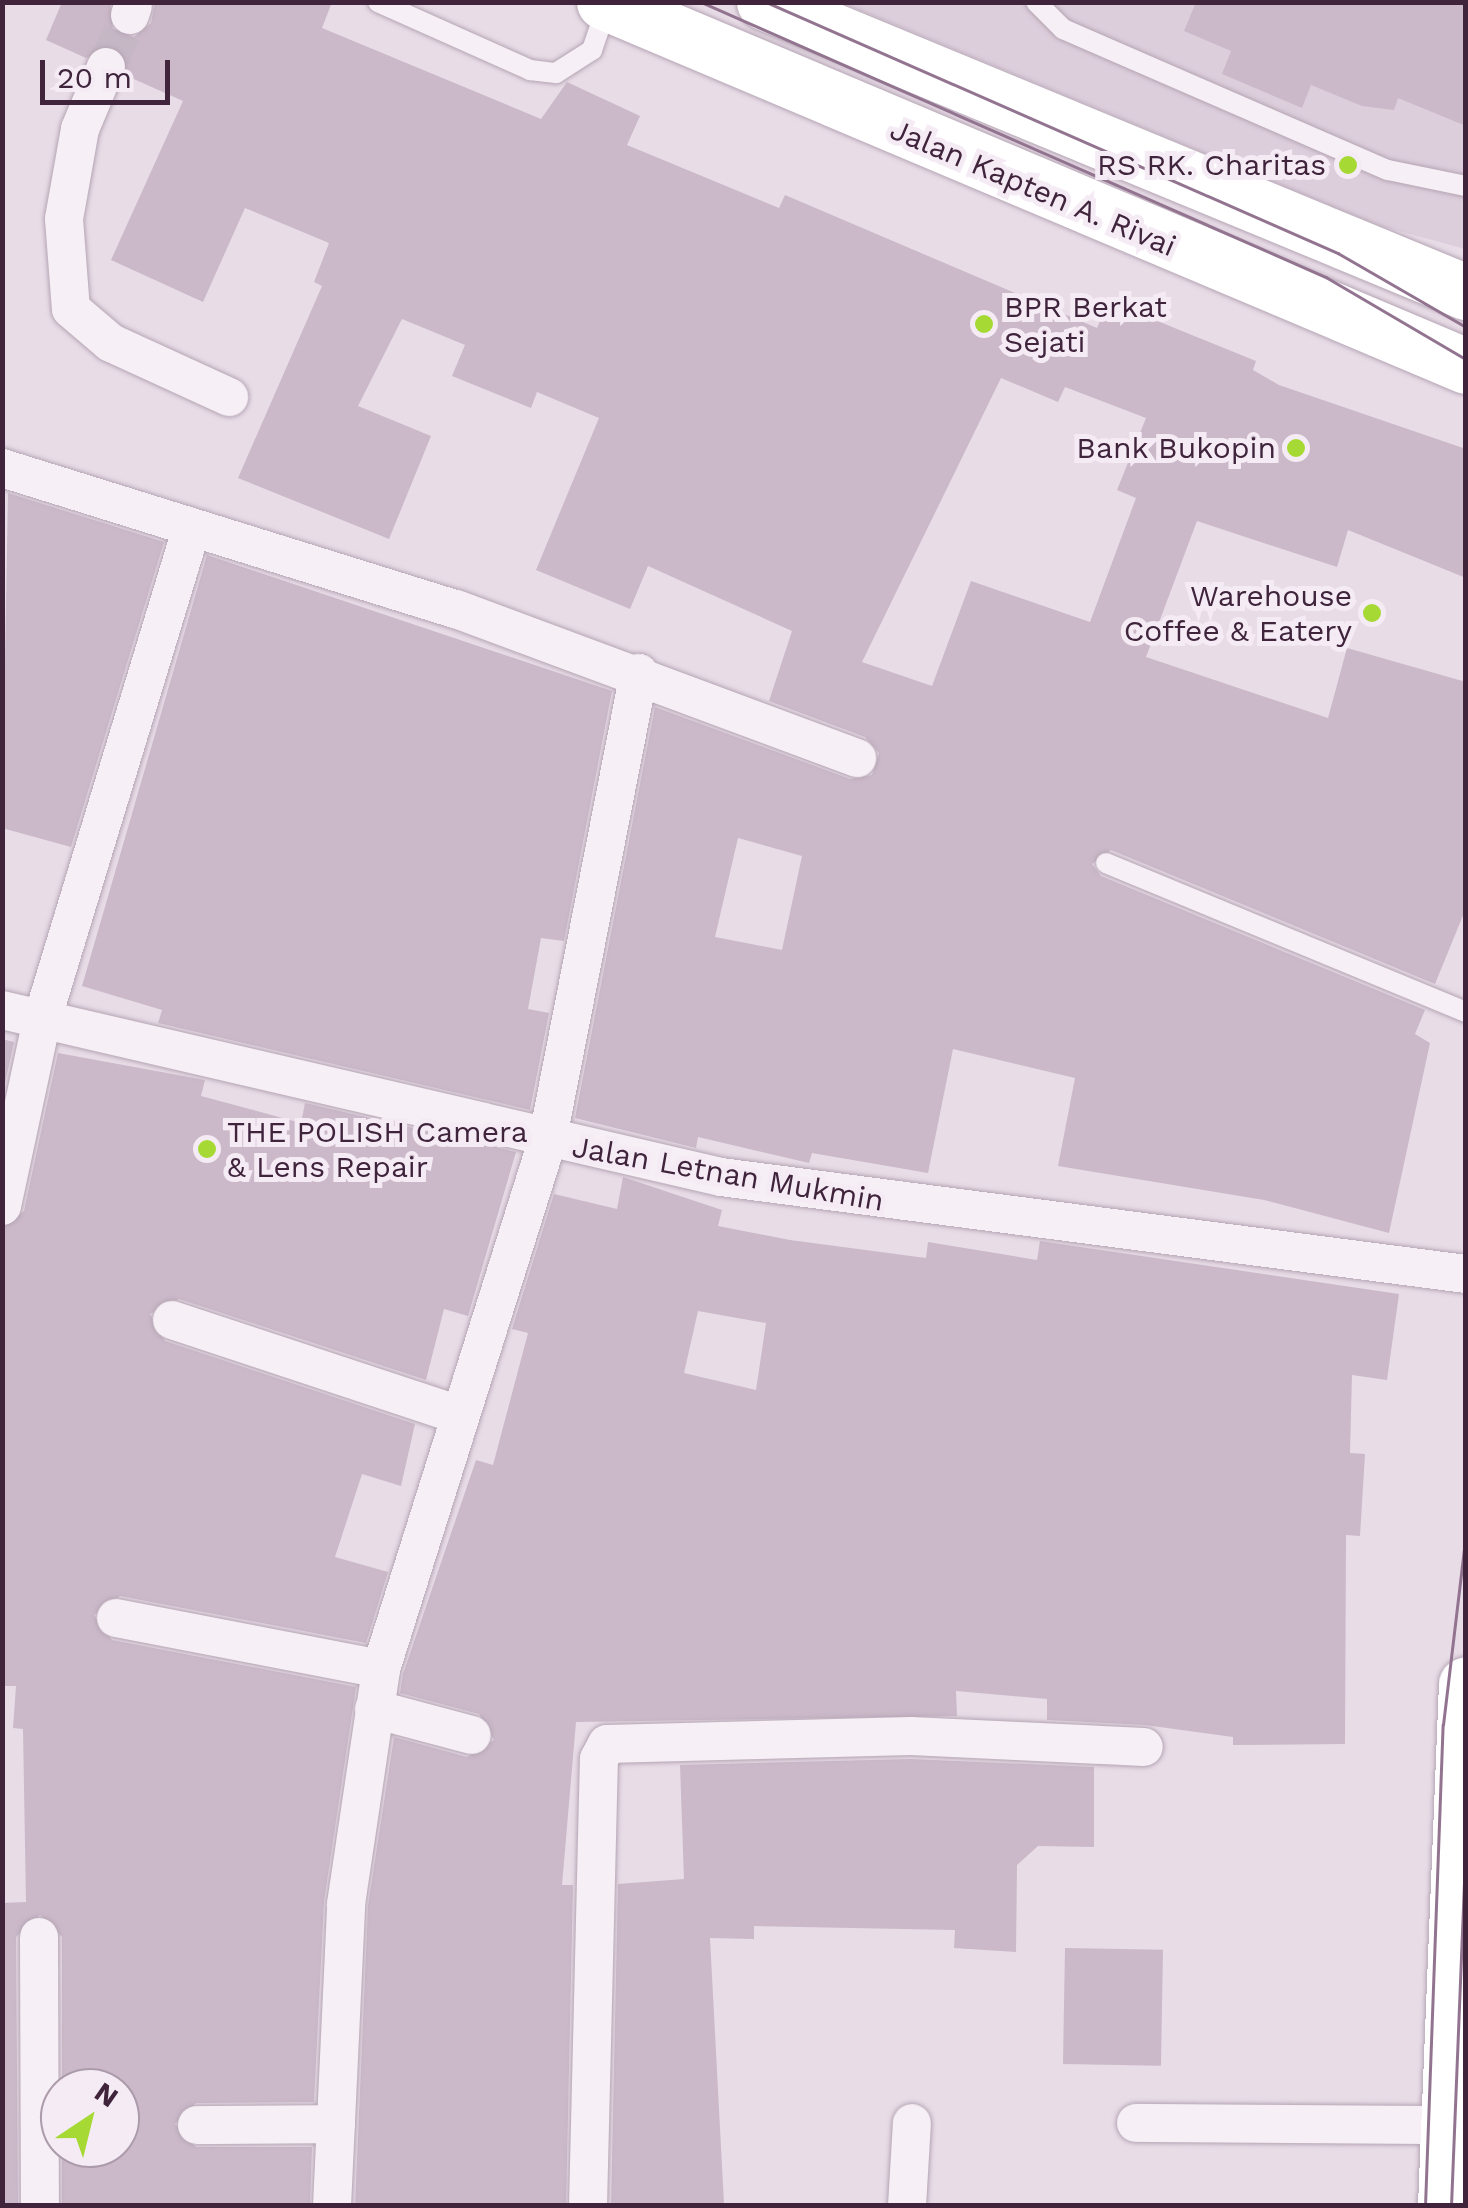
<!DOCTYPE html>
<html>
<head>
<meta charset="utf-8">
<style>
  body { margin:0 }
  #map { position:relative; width:1468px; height:2208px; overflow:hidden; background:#e8dce7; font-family:"Work Sans",sans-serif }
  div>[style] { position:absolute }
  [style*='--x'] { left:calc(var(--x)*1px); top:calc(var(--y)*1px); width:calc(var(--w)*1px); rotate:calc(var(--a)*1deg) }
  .built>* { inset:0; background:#ddcedc }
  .building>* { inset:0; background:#cbb9c9; transform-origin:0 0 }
  .street-tunnel>* { height:38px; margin-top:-19px; transform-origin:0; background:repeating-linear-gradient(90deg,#c6b7c5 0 38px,transparent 0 57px) }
  .roads { filter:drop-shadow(0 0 2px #b5a5b4) drop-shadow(0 0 2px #b5a5b4) }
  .lane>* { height:20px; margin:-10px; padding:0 10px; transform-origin:10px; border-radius:10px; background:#f6eff5 }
  .street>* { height:38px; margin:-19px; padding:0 19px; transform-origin:19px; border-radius:19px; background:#f6eff5 }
  .primary>* { height:55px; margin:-27.5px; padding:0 27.5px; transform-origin:27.5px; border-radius:27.5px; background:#fff }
  .highway>* { height:55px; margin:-27.5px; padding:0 27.5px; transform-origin:27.5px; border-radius:27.5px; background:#fff }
  .tram>* { height:2.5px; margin:-1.25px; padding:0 1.25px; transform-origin:1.25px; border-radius:1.25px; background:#927490 }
  .dots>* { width:28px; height:28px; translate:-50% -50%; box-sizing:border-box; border:5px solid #f5ebf5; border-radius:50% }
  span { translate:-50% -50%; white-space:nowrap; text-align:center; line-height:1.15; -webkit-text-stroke:10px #f5ebf5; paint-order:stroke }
  .poi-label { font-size:30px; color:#3f243c }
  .right { translate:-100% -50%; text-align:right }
  .left { translate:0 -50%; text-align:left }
  .street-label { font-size:30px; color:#3f243c }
  .frame { position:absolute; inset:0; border:5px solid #3f243c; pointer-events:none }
  .north { position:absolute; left:40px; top:2068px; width:100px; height:100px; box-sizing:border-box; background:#f5ebf5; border:2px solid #ac9bab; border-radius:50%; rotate:35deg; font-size:28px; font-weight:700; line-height:40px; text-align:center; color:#3f243c }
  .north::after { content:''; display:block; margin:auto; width:35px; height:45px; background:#a6d934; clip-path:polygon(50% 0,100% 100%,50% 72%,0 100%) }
  .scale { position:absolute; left:40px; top:60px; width:130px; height:45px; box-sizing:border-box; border:5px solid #3f243c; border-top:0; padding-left:12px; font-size:30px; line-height:35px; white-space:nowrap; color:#3f243c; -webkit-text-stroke:8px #f5ebf5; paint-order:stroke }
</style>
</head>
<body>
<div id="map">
  <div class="built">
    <i style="clip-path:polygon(843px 3px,1465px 3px,1465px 249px,1380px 226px)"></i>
  </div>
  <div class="building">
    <i style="clip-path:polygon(evenodd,62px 2px,110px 2px,113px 29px,134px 37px,151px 23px,155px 2px,332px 2px,322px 28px,541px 119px,567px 82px,640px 116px,627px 145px,779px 208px,785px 195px,1097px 328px,1108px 301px,1256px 361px,1253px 370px,1279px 385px,1466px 449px,1466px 578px,1348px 530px,1337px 567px,1197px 521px,1146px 657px,1328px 718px,1347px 648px,1466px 682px,1466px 908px,1435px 984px,1111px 850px,1092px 864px,1101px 876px,1425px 1010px,1415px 1034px,1430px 1043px,1389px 1233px,1264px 1200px,1058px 1166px,1075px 1078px,953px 1049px,928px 1173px,812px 1153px,809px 1163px,698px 1137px,696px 1148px,575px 1118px,655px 707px,850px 779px,872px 775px,879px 753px,865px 737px,769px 701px,792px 631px,648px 566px,630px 609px,536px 570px,599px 418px,537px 392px,531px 408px,452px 376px,465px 345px,402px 319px,358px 406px,431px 436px,389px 539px,238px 478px,322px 286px,314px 282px,329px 243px,245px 208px,203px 302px,111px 260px,183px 101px,127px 76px,116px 47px,86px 58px,46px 40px,62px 2px,1001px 378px,1058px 402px,1065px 387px,1146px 418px,1117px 490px,1136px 498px,1090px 622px,971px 581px,932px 686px,862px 662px,1001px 378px,62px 2px,738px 838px,802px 856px,782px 950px,715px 937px,738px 838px)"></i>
    <i style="clip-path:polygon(1196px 2px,1466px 2px,1466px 126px,1398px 98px,1394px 110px,1362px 106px,1311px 85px,1302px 108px,1222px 74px,1231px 51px,1184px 31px)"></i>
    <i style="clip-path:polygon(8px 493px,164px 542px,71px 847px,2px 828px)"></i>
    <i style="clip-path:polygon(207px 555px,612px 691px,564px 941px,541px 938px,528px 1009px,549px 1013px,530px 1110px,158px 1023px,162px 1010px,82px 986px)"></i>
    <i style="clip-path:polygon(2px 1039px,14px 1042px,2px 1097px)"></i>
    <i style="clip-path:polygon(58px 1053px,205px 1080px,201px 1096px,301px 1123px,305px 1103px,516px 1152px,468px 1316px,444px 1309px,426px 1380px,179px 1299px,150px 1314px,165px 1341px,415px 1424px,401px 1486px,362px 1474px,335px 1557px,388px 1572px,366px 1643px,120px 1596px,94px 1615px,112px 1640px,356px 1687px,324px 1901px,314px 2102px,196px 2103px,175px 2124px,196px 2147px,312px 2147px,310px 2206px,62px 2206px,62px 2148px,120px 2148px,120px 2088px,62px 2088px,62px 1937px,40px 1915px,16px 1937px,18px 2206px,2px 2206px,2px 1903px,26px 1902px,23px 1729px,13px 1728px,16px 1686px,2px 1686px,2px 1228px,24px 1211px)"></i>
    <i style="clip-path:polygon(evenodd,623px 1177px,722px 1210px,718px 1226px,790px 1240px,926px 1258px,928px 1242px,1037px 1260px,1040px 1241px,1399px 1294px,1387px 1380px,1352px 1375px,1350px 1453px,1365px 1454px,1360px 1536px,1346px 1535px,1345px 1744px,1233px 1745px,1233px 1737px,1145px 1725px,1047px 1720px,1047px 1699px,956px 1691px,957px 1716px,576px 1722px,562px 1885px,573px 1885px,566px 2206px,355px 2206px,368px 1906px,394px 1737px,467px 1757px,494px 1740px,479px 1714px,400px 1693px,403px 1674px,476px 1460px,493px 1465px,528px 1333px,512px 1329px,554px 1194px,617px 1209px,623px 1177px,698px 1311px,766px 1323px,756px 1390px,684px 1373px,698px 1311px)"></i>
    <i style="clip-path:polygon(911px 1759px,1094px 1767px,1094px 1847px,1038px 1846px,1017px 1865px,1016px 1952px,954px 1948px,955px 1930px,754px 1926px,754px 1939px,710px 1938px,724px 2204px,611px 2206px,618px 1884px,684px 1879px,680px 1765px)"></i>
    <i style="left:1065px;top:1948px;width:98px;height:116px;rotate:1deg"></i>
  </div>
  <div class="street-tunnel">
    <i style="--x:106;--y:67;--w:57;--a:-65.2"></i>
  </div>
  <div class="roads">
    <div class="lane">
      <i style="--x:378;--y:2;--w:167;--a:24.1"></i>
      <i style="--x:530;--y:70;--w:26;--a:7"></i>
      <i style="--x:556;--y:73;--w:43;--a:-32.6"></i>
      <i style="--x:592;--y:50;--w:46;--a:-71.2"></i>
      <i style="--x:1036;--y:2;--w:38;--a:45"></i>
      <i style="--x:1063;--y:29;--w:354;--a:23.5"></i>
      <i style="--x:1388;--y:170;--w:80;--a:11.6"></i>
      <i style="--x:1106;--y:863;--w:390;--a:22.5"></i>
    </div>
    <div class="street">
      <i style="--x:130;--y:15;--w:9;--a:-72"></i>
      <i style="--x:106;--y:67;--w:67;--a:112.8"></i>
      <i style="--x:80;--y:129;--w:91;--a:100.1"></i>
      <i style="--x:64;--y:219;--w:90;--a:85.6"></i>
      <i style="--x:71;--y:309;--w:52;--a:40.4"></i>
      <i style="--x:111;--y:343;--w:130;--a:24.6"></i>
      <i style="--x:2;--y:468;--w:475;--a:17.3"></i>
      <i style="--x:456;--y:609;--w:428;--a:20.4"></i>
      <i style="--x:2;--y:1010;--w:738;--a:13.08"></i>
      <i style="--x:721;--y:1177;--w:751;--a:7.42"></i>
      <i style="--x:2;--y:1206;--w:190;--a:-77.9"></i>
      <i style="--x:42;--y:1020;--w:515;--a:-73.08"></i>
      <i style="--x:172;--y:1320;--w:303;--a:18.3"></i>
      <i style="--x:116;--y:1618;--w:270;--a:10.9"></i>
      <i style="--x:374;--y:1709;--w:101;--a:14.9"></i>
      <i style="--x:39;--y:1937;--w:269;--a:89.8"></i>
      <i style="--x:1136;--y:2123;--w:309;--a:0.4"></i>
      <i style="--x:197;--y:2125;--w:139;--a:-0.4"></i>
      <i style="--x:332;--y:2206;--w:302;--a:-87.3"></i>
      <i style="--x:346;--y:1904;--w:238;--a:-81.5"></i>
      <i style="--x:381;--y:1669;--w:553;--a:-72.52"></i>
      <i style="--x:547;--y:1142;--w:478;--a:-78.9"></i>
      <i style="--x:588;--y:2206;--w:447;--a:-88.6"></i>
      <i style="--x:599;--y:1759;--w:17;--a:-62"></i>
      <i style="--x:607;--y:1744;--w:304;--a:-1.5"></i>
      <i style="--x:911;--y:1736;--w:233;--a:2.7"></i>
      <i style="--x:907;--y:2206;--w:83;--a:-86.6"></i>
    </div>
    <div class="primary">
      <i style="--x:604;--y:2;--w:936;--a:22.89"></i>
      <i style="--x:764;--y:2;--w:760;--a:22.45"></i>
    </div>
    <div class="highway">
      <i style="--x:1445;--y:2206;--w:522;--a:-87.7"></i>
    </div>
  </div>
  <div class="tram">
    <i style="--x:701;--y:2;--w:683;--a:23.75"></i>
    <i style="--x:1326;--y:277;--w:162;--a:30.4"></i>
    <i style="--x:766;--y:2;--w:625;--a:23.69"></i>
    <i style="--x:1338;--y:253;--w:148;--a:30"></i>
    <i style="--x:1425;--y:2206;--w:481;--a:-87.9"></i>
    <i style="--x:1443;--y:1725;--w:194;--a:-83.2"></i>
    <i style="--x:1451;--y:2206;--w:368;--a:-87.7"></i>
  </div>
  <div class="dots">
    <i style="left:1348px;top:165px;background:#a6d934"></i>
    <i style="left:984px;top:324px;background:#a6d934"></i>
    <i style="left:1296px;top:448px;background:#a6d934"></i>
    <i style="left:1372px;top:613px;background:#a6d934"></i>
    <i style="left:207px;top:1149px;background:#a6d934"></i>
  </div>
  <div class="poi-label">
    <span class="right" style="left:1326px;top:165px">RS RK. Charitas</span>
    <span class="left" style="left:1004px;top:324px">BPR Berkat<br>Sejati</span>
    <span class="right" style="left:1276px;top:448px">Bank Bukopin</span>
    <span class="right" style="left:1352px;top:613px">Warehouse<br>Coffee &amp; Eatery</span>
    <span class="left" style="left:227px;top:1149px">THE POLISH Camera<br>&amp; Lens Repair</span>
  </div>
  <div class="street-label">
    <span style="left:1033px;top:188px;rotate:23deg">Jalan Kapten A. Rivai</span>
    <span style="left:728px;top:1174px;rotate:10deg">Jalan Letnan Mukmin</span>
  </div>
  <div class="frame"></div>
  <div class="north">N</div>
  <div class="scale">20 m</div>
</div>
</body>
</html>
